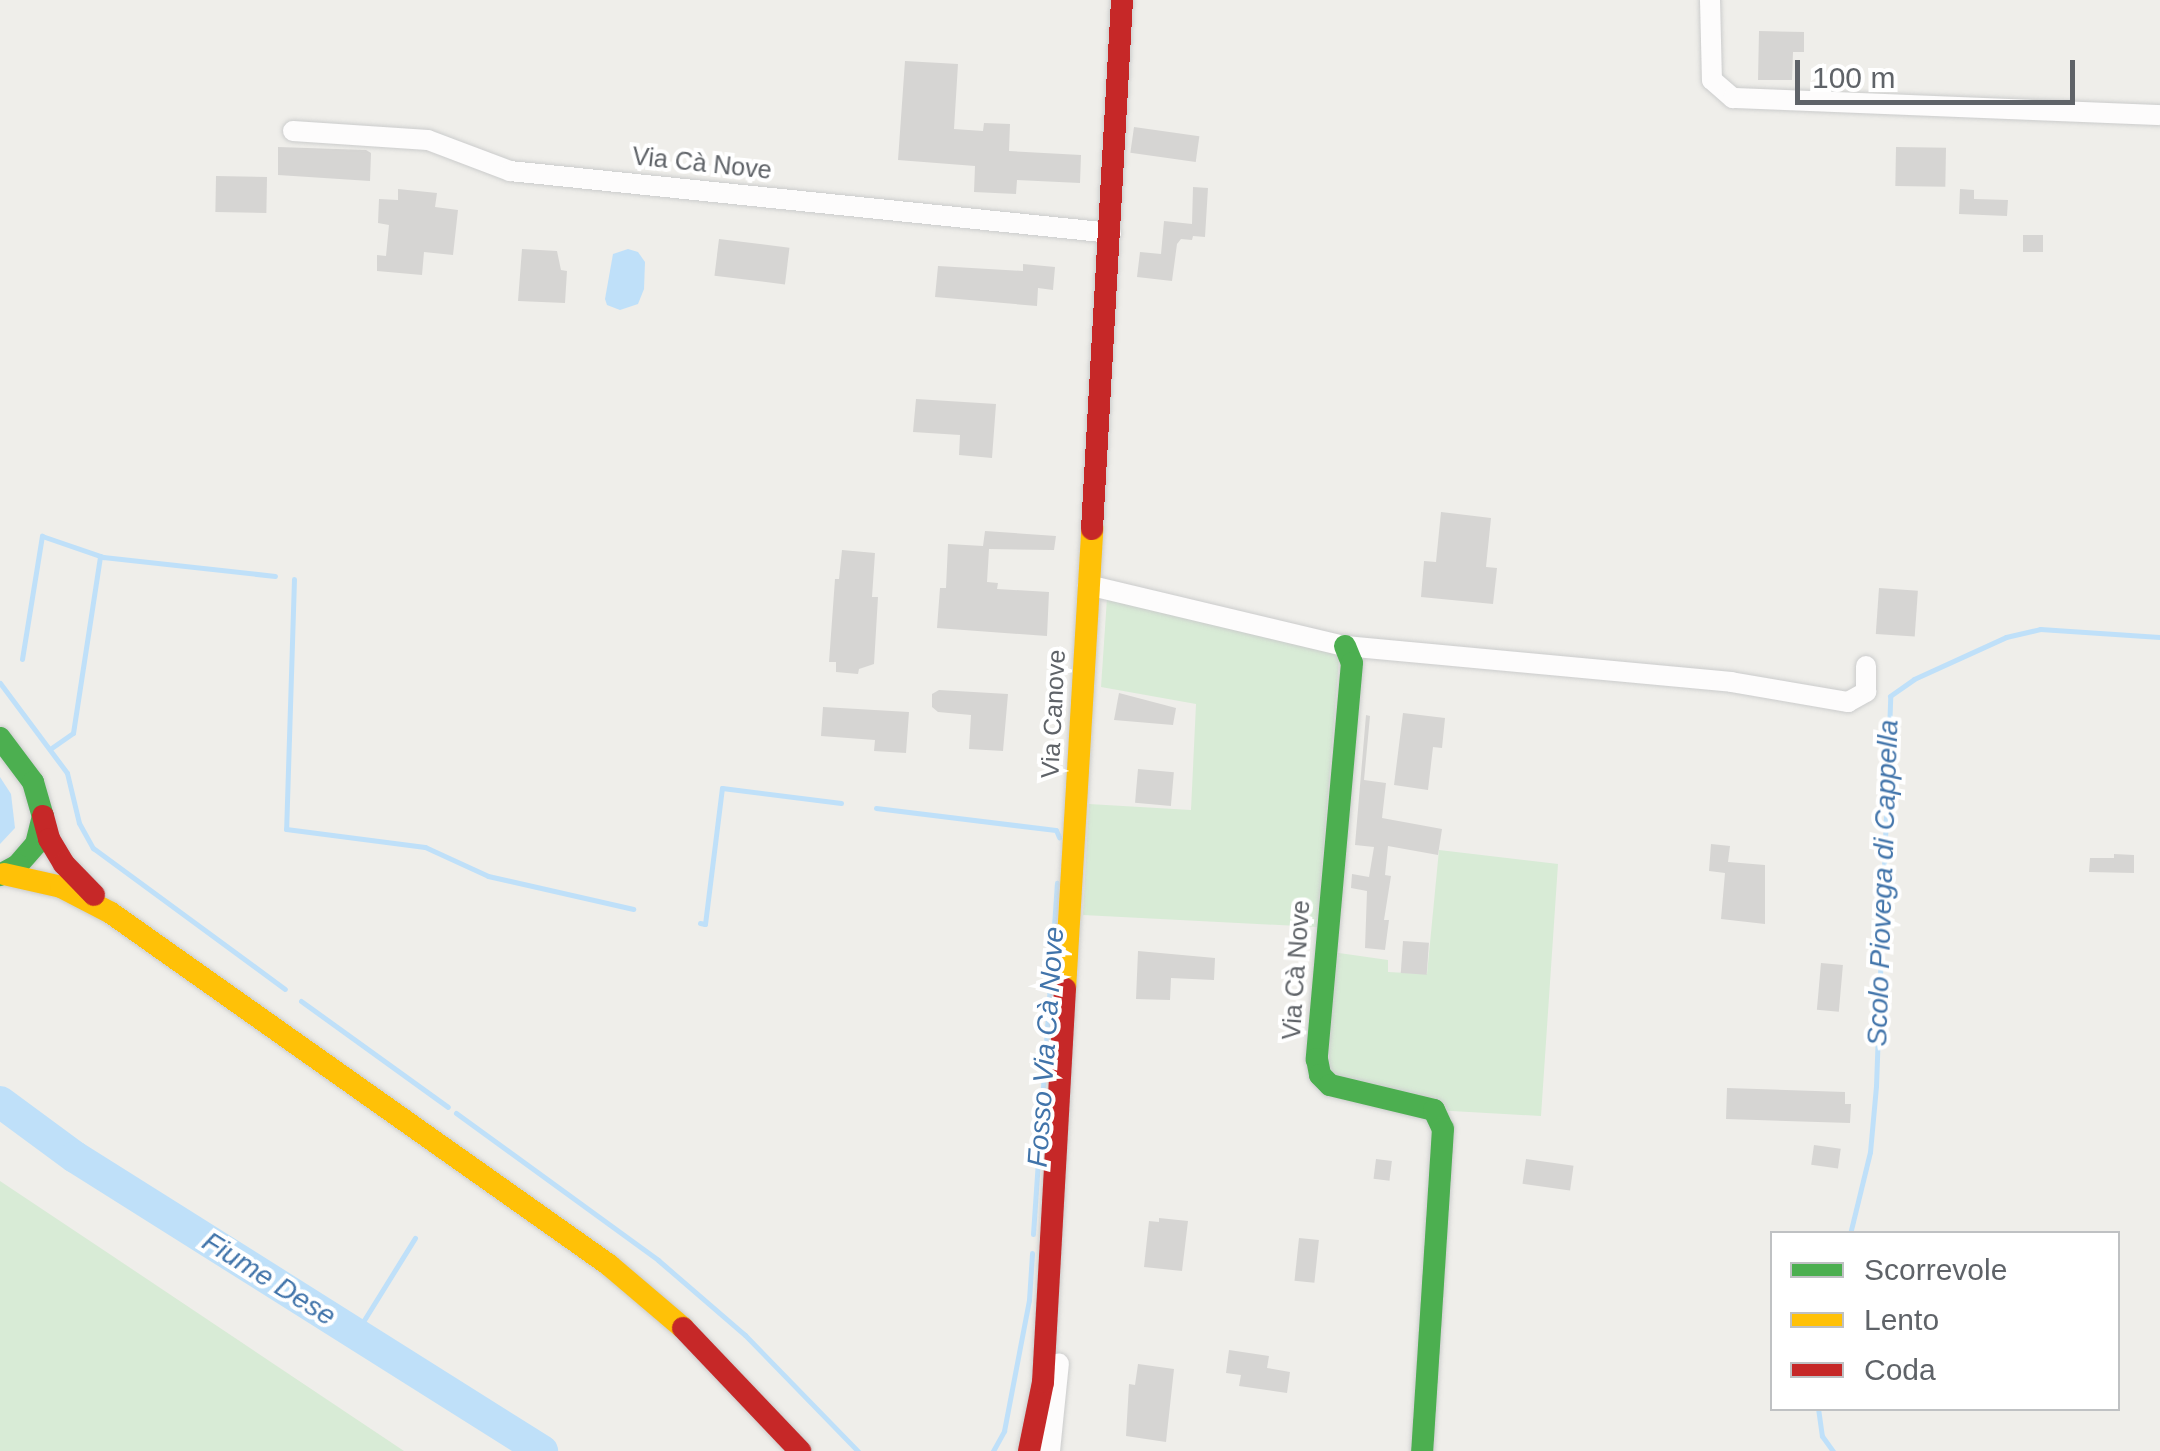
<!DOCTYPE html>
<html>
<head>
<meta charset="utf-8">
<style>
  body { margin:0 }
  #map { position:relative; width:2160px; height:1451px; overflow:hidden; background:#efeeea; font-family:Helvetica,sans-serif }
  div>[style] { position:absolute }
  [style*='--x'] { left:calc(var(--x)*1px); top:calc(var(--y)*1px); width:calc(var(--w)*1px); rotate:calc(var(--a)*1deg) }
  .green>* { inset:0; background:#d8ebd6 }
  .water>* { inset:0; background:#bfe0f9 }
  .stream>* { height:5px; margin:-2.5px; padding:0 2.5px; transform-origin:2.5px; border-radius:2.5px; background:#bfe0f9 }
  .river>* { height:32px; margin:-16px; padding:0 16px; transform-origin:16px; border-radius:16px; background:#bfe0f9 }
  .building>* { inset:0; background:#d6d5d3; transform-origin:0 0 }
  .roads { filter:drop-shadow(0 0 2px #cbcccc) drop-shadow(0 0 2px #cbcccc) }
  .street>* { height:20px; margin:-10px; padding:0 10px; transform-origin:10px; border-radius:10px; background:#fdfcfc }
  .fast>* { height:22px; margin:-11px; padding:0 11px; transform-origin:11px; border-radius:11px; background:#4caf50 }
  .slow>* { height:22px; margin:-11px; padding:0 11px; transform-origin:11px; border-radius:11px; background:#ffc107 }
  .jam>* { height:22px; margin:-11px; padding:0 11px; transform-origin:11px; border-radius:11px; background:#c62828 }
  span { translate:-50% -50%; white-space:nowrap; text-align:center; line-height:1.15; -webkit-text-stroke:8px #fff; paint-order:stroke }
  .street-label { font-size:25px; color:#5f6368 }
  .water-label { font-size:28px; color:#4174aa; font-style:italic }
  .legend { position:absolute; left:1770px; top:1231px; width:350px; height:180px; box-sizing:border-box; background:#fff; border:2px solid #bfc1c3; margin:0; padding:12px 18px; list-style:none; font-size:30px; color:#5f6368 }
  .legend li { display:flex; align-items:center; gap:20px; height:50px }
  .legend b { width:50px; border:2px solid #bfc1c3 }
  .scale { position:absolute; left:1795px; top:60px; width:280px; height:45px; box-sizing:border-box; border:5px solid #5f6368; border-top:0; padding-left:12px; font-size:30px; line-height:35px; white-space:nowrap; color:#5f6368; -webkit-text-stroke:8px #fff; paint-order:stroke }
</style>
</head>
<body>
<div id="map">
  <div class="green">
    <i style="clip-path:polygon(1107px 598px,1334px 654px,1339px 659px,1317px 927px,1083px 915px,1089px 804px,1191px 810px,1196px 704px,1101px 687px)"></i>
    <i style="clip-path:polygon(1439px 850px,1558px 864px,1541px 1116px,1434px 1110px,1330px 1085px,1325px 951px,1388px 960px,1388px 972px,1427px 974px)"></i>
    <i style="clip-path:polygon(0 1181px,108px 1253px,404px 1451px,0 1451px)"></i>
  </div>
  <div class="water">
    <i style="clip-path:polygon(628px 249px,638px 252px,645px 262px,644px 289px,638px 304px,620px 310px,607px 305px,605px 299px,613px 254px)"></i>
    <i style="clip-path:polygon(0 777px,11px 794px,15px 828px,0 844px)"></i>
  </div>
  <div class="stream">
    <i style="--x:294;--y:579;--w:250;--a:91.8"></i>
    <i style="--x:286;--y:829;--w:140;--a:7.4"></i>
    <i style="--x:425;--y:847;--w:69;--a:24.7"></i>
    <i style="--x:488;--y:876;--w:149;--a:12.8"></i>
    <i style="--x:22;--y:659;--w:125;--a:-80.8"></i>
    <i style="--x:42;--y:536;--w:65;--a:19"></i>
    <i style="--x:103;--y:557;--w:173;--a:6.3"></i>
    <i style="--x:0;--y:683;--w:112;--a:53.3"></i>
    <i style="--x:67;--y:773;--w:51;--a:76.5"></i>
    <i style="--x:79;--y:823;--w:29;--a:61"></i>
    <i style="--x:93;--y:848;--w:238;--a:36.3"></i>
    <i style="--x:50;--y:749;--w:28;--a:-35"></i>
    <i style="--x:73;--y:733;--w:179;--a:-81.3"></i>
    <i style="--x:876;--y:808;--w:181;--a:7"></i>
    <i style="--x:1056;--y:830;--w:8;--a:67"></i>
    <i style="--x:700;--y:923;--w:5;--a:11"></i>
    <i style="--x:705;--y:924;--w:137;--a:-82.9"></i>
    <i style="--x:722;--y:788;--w:120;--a:7.2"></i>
    <i style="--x:301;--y:1001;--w:181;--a:35.8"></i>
    <i style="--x:456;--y:1113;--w:250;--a:36"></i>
    <i style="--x:658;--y:1260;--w:115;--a:40.8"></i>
    <i style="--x:745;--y:1335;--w:162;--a:45.8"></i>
    <i style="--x:1033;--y:1234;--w:352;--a:-86.1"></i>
    <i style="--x:1850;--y:1234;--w:84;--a:-76.3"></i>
    <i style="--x:1870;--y:1152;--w:66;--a:-84.8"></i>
    <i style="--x:1876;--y:1086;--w:390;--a:-87.9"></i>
    <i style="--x:1890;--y:696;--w:29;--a:-35"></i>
    <i style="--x:1914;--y:679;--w:101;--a:-24.5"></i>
    <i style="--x:2006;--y:637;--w:35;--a:-13"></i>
    <i style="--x:2040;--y:629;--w:120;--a:3.8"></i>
    <i style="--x:356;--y:1333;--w:112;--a:-58.2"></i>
    <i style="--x:1818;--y:1408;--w:28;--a:82"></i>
    <i style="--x:1822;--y:1436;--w:19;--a:54"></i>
    <i style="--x:993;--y:1451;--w:23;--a:-61"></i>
    <i style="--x:1004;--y:1431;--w:133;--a:-79.2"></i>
    <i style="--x:1029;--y:1300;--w:47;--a:-86.3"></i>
  </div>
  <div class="river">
    <i style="--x:0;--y:1102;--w:93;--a:36.3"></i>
    <i style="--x:75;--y:1157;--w:552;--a:32.19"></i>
  </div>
  <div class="building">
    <i style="clip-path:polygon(1759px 31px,1804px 32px,1804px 52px,1793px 52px,1792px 80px,1758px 80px)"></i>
    <i style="clip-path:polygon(905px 61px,958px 64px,954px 129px,983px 131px,984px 123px,1010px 124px,1009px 151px,1081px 155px,1080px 183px,1017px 180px,1016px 194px,974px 192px,975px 166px,898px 160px)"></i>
    <i style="left:1134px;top:127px;width:66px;height:26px;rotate:8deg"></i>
    <i style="clip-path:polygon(278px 147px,366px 150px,371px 153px,370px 181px,278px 175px)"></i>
    <i style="left:1896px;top:147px;width:50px;height:39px;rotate:1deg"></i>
    <i style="left:216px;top:176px;width:51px;height:36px;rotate:1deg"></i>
    <i style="clip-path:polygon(1193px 187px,1208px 188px,1205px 237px,1193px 236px,1192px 240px,1181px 239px,1177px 244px,1172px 281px,1137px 277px,1140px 252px,1161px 254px,1164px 221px,1192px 224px)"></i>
    <i style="clip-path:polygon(398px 189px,437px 193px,435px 207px,458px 210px,453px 255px,424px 252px,422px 275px,377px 271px,377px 255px,386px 256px,389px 225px,378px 223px,379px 199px,398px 200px)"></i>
    <i style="clip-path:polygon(1960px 189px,1974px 190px,1974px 199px,2008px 200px,2007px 216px,1959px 214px)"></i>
    <i style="left:2023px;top:235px;width:20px;height:17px"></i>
    <i style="left:719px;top:239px;width:71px;height:37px;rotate:7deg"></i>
    <i style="clip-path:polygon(522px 249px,557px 251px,561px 270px,567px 271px,565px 303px,518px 301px)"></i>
    <i style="clip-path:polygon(1023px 264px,1055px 267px,1053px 290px,1038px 288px,1037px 306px,935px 297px,938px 266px,1023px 271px)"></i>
    <i style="clip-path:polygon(916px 399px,996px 404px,992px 458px,959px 455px,960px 435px,913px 432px)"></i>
    <i style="clip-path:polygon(1441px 512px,1491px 518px,1486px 567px,1497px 568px,1493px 604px,1421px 597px,1424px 561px,1436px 562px)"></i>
    <i style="clip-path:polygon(985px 531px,1056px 536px,1054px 550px,989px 549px,987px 582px,998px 583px,997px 589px,1049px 592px,1047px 636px,937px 628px,940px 588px,946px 588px,948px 544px,983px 546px)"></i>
    <i style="clip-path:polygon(842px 550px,875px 553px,872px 597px,878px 597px,874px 664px,859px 669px,858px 674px,836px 672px,836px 662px,829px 662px,835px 579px,839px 579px)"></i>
    <i style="left:1879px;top:588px;width:39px;height:46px;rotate:4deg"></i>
    <i style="clip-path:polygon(939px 690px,1008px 694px,1003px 751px,969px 749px,971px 715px,938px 712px,932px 707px,932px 694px)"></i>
    <i style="clip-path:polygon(1119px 693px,1176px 708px,1173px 725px,1114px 720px)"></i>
    <i style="clip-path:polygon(823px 707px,909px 712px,906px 753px,874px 751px,875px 740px,821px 736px)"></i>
    <i style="clip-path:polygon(1403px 713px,1445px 718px,1442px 748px,1433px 747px,1428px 790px,1394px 785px)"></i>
    <i style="clip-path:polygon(1366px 715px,1370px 716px,1364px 780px,1386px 783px,1382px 818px,1442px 829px,1438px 855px,1388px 846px,1385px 875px,1391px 876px,1384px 920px,1389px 920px,1385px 950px,1365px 948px,1367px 891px,1351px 888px,1352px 874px,1369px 877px,1374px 847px,1355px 845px)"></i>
    <i style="left:1138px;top:769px;width:36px;height:34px;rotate:5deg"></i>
    <i style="clip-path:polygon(1711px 844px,1730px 846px,1728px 862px,1765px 865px,1765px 924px,1721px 919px,1725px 873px,1709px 871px)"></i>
    <i style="clip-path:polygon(2114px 854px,2134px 855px,2134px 873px,2089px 872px,2090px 858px,2114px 858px)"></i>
    <i style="left:1403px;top:941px;width:26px;height:32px;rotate:4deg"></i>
    <i style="clip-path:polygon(1138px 951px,1215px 958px,1214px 980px,1171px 978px,1170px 1000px,1136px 999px)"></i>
    <i style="left:1821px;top:963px;width:22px;height:47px;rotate:5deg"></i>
    <i style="clip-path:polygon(1727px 1088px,1845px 1092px,1845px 1104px,1851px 1104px,1850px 1123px,1726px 1119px)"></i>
    <i style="left:1814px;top:1145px;width:27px;height:20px;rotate:8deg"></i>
    <i style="left:1376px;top:1159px;width:16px;height:20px;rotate:7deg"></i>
    <i style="left:1526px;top:1159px;width:48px;height:25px;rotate:8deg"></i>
    <i style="clip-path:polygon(1159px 1218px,1188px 1221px,1182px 1271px,1144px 1267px,1149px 1221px,1159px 1222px)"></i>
    <i style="left:1299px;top:1238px;width:20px;height:43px;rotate:6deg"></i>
    <i style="clip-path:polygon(1229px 1350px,1269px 1356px,1267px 1368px,1290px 1372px,1287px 1393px,1239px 1386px,1241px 1375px,1226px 1373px)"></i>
    <i style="clip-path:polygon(1138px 1364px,1174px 1369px,1166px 1442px,1126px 1436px,1129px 1384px,1135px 1385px)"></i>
  </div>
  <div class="roads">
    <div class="street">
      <i style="--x:1710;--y:0;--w:80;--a:88.6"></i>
      <i style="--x:1712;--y:80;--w:28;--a:41"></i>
      <i style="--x:1733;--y:98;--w:427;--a:2.3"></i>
      <i style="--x:293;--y:131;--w:135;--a:3.8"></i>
      <i style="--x:428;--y:140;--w:88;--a:20.7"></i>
      <i style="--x:510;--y:171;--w:604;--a:5.89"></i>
      <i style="--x:1088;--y:585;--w:264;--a:13.4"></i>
      <i style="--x:1345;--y:646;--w:388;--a:5.3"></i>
      <i style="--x:1731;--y:682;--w:119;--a:9.7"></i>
      <i style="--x:1848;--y:702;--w:21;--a:-29"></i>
      <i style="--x:1866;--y:692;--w:26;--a:-90"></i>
      <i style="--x:1050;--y:1451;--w:88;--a:-84.2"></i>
    </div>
    <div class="fast">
      <i style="--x:1345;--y:646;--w:18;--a:68"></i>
      <i style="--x:1352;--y:663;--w:398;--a:95.1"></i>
      <i style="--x:1317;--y:1059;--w:16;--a:79"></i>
      <i style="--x:1320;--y:1075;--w:14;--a:45"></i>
      <i style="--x:1330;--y:1085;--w:107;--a:13.5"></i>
      <i style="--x:1434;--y:1110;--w:21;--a:65"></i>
      <i style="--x:1443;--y:1129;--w:323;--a:93.7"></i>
      <i style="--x:0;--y:738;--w:55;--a:53.1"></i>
      <i style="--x:33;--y:782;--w:35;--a:74"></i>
      <i style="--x:43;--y:816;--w:29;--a:104"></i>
      <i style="--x:36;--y:844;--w:28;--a:131"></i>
      <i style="--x:18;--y:865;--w:21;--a:151"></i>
    </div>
    <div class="slow">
      <i style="--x:4;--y:874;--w:58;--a:12.8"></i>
      <i style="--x:61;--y:887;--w:56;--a:27.5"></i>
      <i style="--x:111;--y:913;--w:610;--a:35.25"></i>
      <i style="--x:609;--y:1265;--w:97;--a:40.4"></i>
      <i style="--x:1065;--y:989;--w:461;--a:-86.6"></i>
    </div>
    <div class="jam">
      <i style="--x:1092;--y:529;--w:530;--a:-86.75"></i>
      <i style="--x:43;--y:816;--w:24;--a:75"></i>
      <i style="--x:49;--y:839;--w:29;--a:59"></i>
      <i style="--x:64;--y:864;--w:43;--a:45.9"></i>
      <i style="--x:683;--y:1328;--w:170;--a:46.4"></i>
      <i style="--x:1029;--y:1451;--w:70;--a:-78.5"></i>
      <i style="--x:1043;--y:1382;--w:394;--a:-86.8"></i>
    </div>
  </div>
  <div class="street-label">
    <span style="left:702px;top:163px;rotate:6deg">Via Cà Nove</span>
    <span style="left:1053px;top:714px;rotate:-87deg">Via Canove</span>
    <span style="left:1296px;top:970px;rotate:-86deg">Via Cà Nove</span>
  </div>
  <div class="water-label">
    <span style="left:1883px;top:883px;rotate:-88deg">Scolo Piovega di Cappella</span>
    <span style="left:1046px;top:1047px;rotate:-86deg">Fosso Via Cà Nove</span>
    <span style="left:269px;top:1279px;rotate:32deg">Fiume Dese</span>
  </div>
  <ul class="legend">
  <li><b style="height:12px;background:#4caf50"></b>Scorrevole</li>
  <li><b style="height:12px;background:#ffc107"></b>Lento</li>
  <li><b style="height:12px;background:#c62828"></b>Coda</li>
  </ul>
  <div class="scale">100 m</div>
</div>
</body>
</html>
